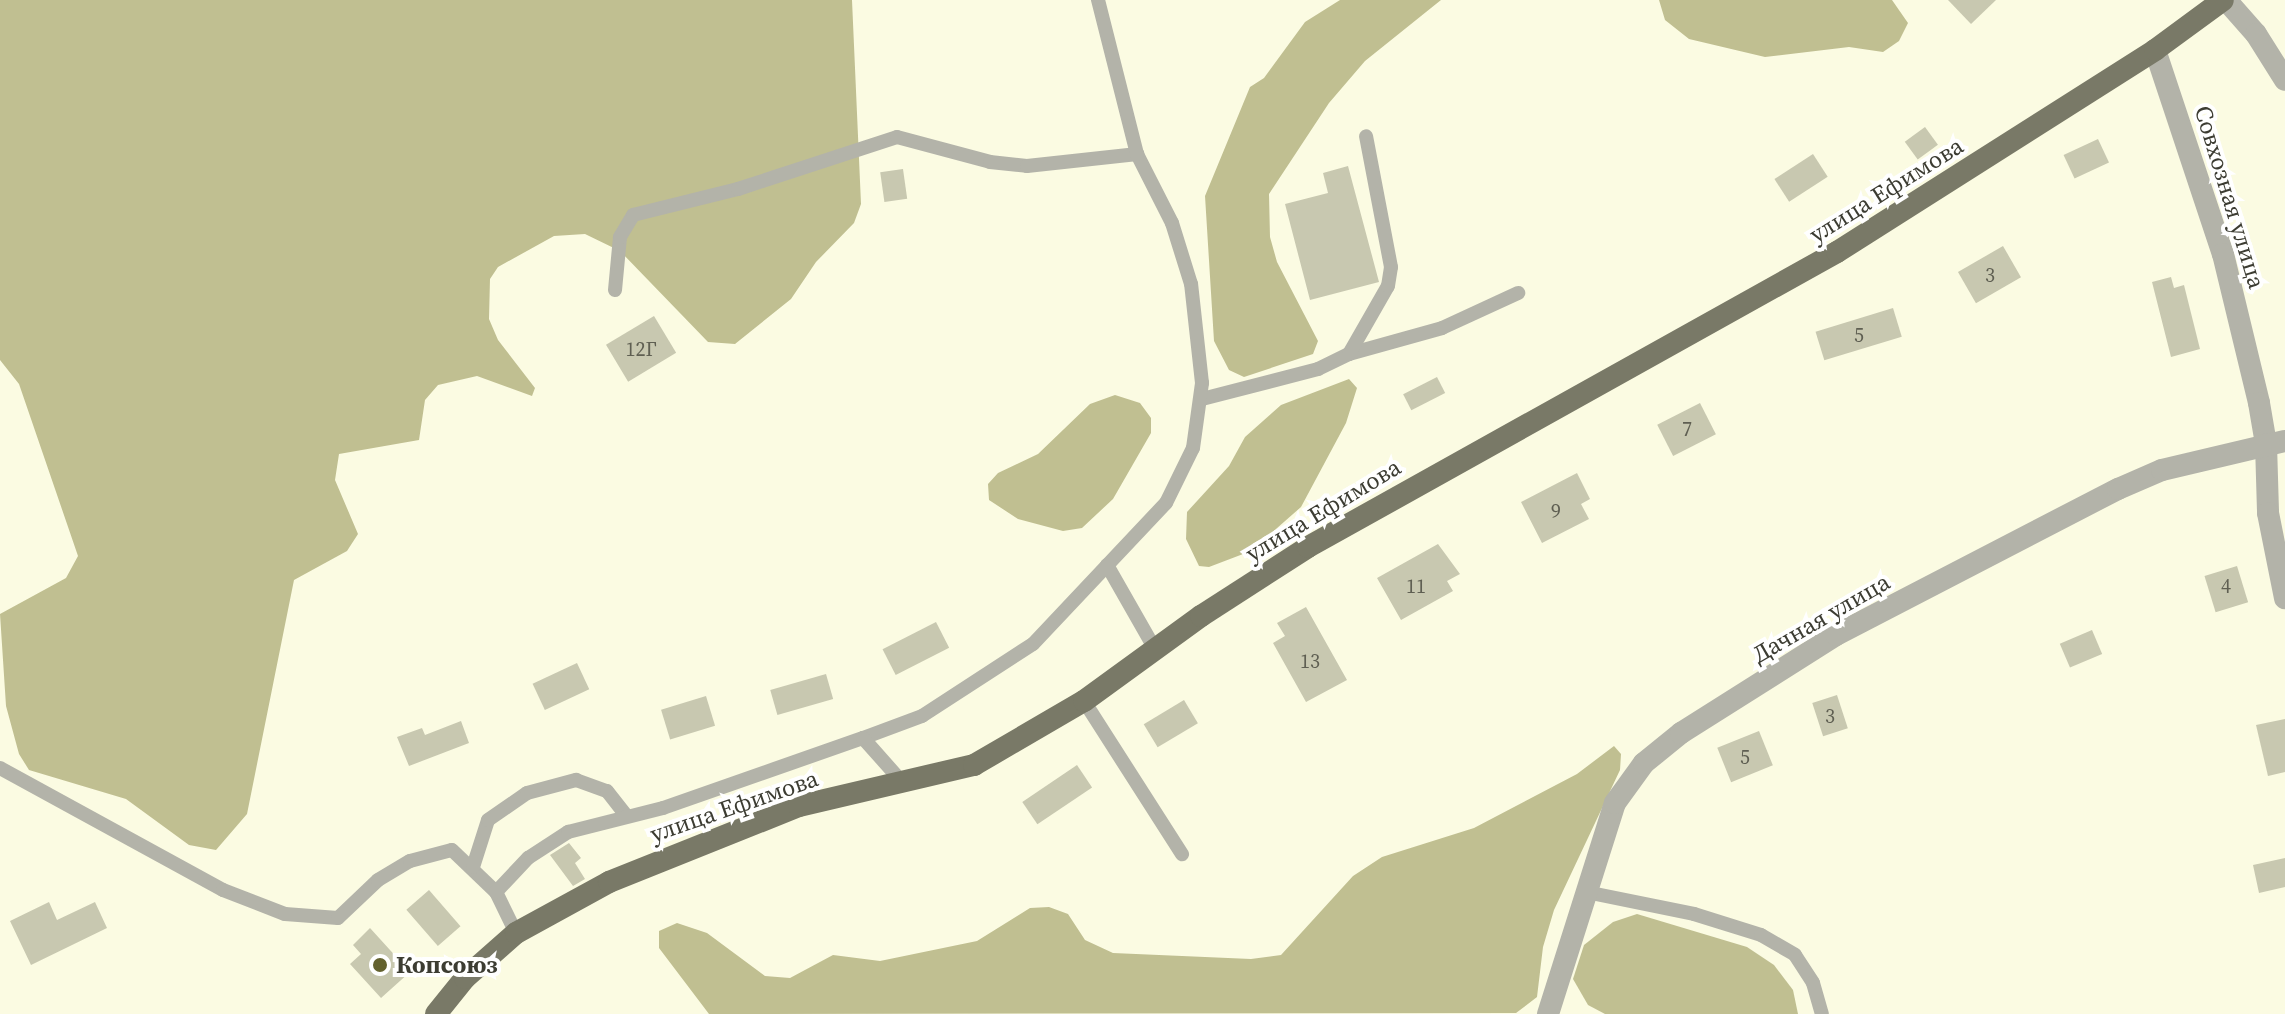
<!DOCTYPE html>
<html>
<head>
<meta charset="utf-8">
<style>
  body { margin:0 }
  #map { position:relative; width:2285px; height:1014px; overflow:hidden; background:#fbfbe2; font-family:"Source Serif 4",serif }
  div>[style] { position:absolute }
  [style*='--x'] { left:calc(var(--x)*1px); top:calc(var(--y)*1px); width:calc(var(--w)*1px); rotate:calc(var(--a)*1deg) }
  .forest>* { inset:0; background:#c0bf91 }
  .building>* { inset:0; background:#c8c8b0; transform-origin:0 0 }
  .service>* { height:14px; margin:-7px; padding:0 7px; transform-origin:7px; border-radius:7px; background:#b3b3a9 }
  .minor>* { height:22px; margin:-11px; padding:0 11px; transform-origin:11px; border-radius:11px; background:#b3b3a9 }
  .primary>* { height:22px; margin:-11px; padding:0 11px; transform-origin:11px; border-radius:11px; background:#797967 }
  .dots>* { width:22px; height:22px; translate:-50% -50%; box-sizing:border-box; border:4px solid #fff; border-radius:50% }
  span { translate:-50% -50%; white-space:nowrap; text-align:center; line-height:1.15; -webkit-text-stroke:8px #fff; paint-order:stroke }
  .number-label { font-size:20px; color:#5f5f52 }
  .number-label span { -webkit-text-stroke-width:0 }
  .street-label { font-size:24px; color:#3c3c32 }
  .poi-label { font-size:24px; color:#3c3c32; font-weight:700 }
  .left { translate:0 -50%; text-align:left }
</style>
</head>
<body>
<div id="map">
  <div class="forest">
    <i style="clip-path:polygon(0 0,852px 0,861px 204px,854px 223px,816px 262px,791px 299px,735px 344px,708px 342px,620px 251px,585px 234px,554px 236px,498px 267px,490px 279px,489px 319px,498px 340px,535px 388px,532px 396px,477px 376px,438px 385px,425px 400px,419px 440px,339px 454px,335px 480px,358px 534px,347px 551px,294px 580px,247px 814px,216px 850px,189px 845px,126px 799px,29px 770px,19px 754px,6px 706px,0 614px,66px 578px,78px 556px,19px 384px,0 360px)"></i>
    <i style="clip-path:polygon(1340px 0,1441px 0,1365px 61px,1329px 103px,1269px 194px,1270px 237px,1277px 262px,1318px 341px,1313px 354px,1244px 377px,1229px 370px,1214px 341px,1205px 196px,1250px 87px,1264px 78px,1305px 22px)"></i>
    <i style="clip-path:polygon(1659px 0,1892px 0,1908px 23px,1899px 41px,1883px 52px,1849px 47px,1765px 57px,1689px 39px,1665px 20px)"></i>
    <i style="clip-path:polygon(1349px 379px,1357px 388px,1346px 423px,1301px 507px,1251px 551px,1209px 567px,1199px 566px,1186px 539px,1187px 512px,1229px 466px,1245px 437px,1281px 405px)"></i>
    <i style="clip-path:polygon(1115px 395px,1140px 403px,1151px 418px,1151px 433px,1113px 499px,1082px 528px,1063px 531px,1018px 519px,989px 500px,988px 484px,998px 473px,1038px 454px,1090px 404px)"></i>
    <i style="clip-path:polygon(1614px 746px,1621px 754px,1620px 770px,1554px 910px,1543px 947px,1537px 997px,1516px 1013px,709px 1014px,659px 948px,659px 931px,677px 923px,707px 933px,765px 976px,790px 978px,833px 955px,880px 961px,977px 941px,1030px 908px,1049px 907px,1068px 914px,1085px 940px,1113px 953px,1251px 959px,1281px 955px,1353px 876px,1382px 857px,1474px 828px,1577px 774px)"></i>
    <i style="clip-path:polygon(1637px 914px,1747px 947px,1774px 965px,1793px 990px,1798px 1014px,1605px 1014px,1588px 1005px,1573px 979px,1584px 945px,1613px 922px)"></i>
  </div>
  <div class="building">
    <i style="clip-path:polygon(1948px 0,1996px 0,1971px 24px)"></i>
    <i style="left:1925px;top:127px;width:22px;height:25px;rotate:54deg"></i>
    <i style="left:2098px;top:139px;width:26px;height:38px;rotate:65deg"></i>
    <i style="left:1813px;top:154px;width:27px;height:46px;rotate:57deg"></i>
    <i style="clip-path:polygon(1348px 166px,1379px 282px,1310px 300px,1285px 204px,1328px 193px,1323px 173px)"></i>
    <i style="left:903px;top:169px;width:30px;height:23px;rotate:82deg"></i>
    <i style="left:2003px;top:246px;width:36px;height:52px;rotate:60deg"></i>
    <i style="clip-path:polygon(2171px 277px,2174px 288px,2184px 285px,2200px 349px,2171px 357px,2152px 282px)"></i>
    <i style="left:1893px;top:308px;width:30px;height:81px;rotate:73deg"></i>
    <i style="left:654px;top:316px;width:43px;height:56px;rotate:59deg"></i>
    <i style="left:1437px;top:377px;width:18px;height:38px;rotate:63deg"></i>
    <i style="left:1700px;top:403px;width:35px;height:48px;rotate:63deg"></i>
    <i style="clip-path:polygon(1577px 473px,1590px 499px,1581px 504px,1589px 519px,1542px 543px,1521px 502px)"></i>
    <i style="clip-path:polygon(1438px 544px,1460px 574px,1447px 581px,1453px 591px,1401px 620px,1377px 578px)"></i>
    <i style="left:2237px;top:566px;width:38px;height:34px;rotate:73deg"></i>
    <i style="clip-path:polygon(1306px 607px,1347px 680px,1306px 702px,1273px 643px,1285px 636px,1277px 623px)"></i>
    <i style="left:936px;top:622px;width:29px;height:60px;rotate:63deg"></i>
    <i style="left:2092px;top:630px;width:26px;height:35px;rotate:67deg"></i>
    <i style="left:577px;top:663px;width:29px;height:49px;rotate:65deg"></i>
    <i style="left:826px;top:674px;width:26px;height:58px;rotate:74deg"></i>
    <i style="left:1837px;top:695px;width:35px;height:26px;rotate:72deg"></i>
    <i style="left:706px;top:696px;width:31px;height:47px;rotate:73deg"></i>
    <i style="left:1184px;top:700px;width:27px;height:47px;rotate:59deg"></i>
    <i style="clip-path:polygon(2285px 719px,2285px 772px,2268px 776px,2256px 725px)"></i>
    <i style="clip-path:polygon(461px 721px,469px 743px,409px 766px,397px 737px,422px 728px,425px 735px)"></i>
    <i style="left:1759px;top:731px;width:37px;height:45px;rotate:68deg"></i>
    <i style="left:1077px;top:765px;width:27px;height:66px;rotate:56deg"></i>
    <i style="clip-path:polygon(569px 843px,581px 858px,575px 863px,585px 879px,573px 886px,550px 855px)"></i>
    <i style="clip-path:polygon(2285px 858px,2285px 887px,2259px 893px,2253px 865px)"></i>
    <i style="left:429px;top:890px;width:48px;height:30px;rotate:49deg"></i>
    <i style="clip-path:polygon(49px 902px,57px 920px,95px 902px,107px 928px,31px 965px,10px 921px)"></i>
    <i style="clip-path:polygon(370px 928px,410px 972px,381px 998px,350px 964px,361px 954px,353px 945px)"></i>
  </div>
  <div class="service">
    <i style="--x:615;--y:290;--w:53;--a:-84.6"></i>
    <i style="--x:620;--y:237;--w:26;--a:-59"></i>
    <i style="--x:633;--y:215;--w:108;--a:-13.9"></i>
    <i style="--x:738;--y:189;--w:167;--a:-18.1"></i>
    <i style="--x:897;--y:137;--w:96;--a:15"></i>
    <i style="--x:990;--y:162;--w:37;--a:6"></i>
    <i style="--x:1027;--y:166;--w:111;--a:-6.2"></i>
    <i style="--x:1349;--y:354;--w:97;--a:-15.6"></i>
    <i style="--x:1442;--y:328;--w:84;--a:-24.7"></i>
    <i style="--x:1202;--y:399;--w:120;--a:-14.5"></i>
    <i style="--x:1318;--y:369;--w:34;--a:-26"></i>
    <i style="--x:1349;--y:354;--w:78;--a:-60.2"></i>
    <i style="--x:1388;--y:286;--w:19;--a:-81"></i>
    <i style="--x:1391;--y:267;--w:133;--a:-100.8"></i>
    <i style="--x:1107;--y:565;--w:97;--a:60.3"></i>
    <i style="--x:1084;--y:701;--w:182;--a:57.4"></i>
    <i style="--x:863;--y:738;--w:63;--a:-20.4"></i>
    <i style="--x:922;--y:716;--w:132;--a:-33"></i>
    <i style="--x:1033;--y:644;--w:194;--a:-46.7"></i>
    <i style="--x:1166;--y:503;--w:61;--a:-63.9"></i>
    <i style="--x:1193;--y:448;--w:66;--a:-82.1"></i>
    <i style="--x:1202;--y:383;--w:100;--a:-96.3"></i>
    <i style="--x:1191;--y:284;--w:64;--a:-107.3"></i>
    <i style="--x:1172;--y:223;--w:77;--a:-116.9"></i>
    <i style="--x:1137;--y:154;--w:159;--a:-104.2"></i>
    <i style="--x:0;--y:768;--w:254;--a:28.7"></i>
    <i style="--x:223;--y:890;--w:66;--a:21.2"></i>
    <i style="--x:285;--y:914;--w:53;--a:4.3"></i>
    <i style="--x:338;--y:918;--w:55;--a:-43.5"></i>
    <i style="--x:378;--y:880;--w:37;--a:-31"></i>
    <i style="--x:410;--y:861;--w:43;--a:-14.7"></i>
    <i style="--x:452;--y:850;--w:61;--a:43.7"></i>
    <i style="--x:496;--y:892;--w:46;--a:64"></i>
    <i style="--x:473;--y:867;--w:49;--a:-72.3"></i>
    <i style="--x:488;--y:820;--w:47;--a:-34.7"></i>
    <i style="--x:527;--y:793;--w:51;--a:-14.9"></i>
    <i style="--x:576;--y:780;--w:33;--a:20"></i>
    <i style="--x:607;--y:791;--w:31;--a:52"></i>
    <i style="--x:496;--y:892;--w:47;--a:-46.7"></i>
    <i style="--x:528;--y:858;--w:48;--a:-33"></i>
    <i style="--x:568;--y:832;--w:98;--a:-14.2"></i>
    <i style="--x:663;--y:808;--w:212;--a:-19.3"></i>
    <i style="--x:863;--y:738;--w:60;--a:48.4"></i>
    <i style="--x:1586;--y:892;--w:110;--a:11.5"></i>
    <i style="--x:1694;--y:914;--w:70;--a:17.4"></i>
    <i style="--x:1761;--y:935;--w:39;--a:30"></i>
    <i style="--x:1795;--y:955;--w:33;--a:57"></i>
    <i style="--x:1813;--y:983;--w:32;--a:74"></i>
  </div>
  <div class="minor">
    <i style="--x:2226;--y:0;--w:45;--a:48.6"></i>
    <i style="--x:2256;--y:34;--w:54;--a:57.8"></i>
    <i style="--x:2155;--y:50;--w:215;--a:71.6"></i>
    <i style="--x:2223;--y:254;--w:153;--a:76.4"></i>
    <i style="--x:2259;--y:403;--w:42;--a:80.3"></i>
    <i style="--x:2266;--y:444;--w:69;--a:88.3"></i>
    <i style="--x:2268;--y:513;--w:87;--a:78.7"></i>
    <i style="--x:1548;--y:1014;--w:221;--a:-72.4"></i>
    <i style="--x:1615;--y:803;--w:49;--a:-54.1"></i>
    <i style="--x:1644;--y:763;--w:48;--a:-39"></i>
    <i style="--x:1681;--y:733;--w:183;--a:-32.3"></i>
    <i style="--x:1836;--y:635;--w:318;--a:-27.4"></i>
    <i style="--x:2118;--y:489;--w:48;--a:-23.4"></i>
    <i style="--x:2162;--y:470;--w:126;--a:-13.3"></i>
  </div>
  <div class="primary">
    <i style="--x:436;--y:1014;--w:46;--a:-51.1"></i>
    <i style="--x:465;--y:978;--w:68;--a:-41.4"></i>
    <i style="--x:516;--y:933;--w:106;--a:-28.7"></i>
    <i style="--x:609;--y:882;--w:205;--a:-21.8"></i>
    <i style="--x:799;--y:806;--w:180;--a:-13.2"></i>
    <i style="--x:974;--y:765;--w:127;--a:-30.2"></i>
    <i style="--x:1084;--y:701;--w:145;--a:-36"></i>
    <i style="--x:1201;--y:616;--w:127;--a:-32.8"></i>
    <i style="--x:1308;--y:547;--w:606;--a:-29.15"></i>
    <i style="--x:1837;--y:252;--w:377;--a:-32.4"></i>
    <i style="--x:2155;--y:50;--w:84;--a:-36.3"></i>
  </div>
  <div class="dots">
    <i style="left:380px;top:965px;background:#63612e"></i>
  </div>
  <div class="number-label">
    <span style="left:1990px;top:275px">3</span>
    <span style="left:1859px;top:335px">5</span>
    <span style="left:641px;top:349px">12Г</span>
    <span style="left:1687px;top:429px">7</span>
    <span style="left:1556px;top:511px">9</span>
    <span style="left:1416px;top:586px">11</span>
    <span style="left:2226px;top:586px">4</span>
    <span style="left:1310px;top:661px">13</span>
    <span style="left:1830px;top:716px">3</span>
    <span style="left:1745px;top:757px">5</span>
  </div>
  <div class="street-label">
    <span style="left:1886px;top:190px;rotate:-32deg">улица Ефимова</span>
    <span style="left:2230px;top:197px;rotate:73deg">Совхозная улица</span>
    <span style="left:1323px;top:510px;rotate:-31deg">улица Ефимова</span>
    <span style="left:1821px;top:618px;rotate:-30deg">Дачная улица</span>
    <span style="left:734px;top:806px;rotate:-19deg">улица Ефимова</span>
  </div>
  <div class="poi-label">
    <span class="left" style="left:396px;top:965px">Копсоюз</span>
  </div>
</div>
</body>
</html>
